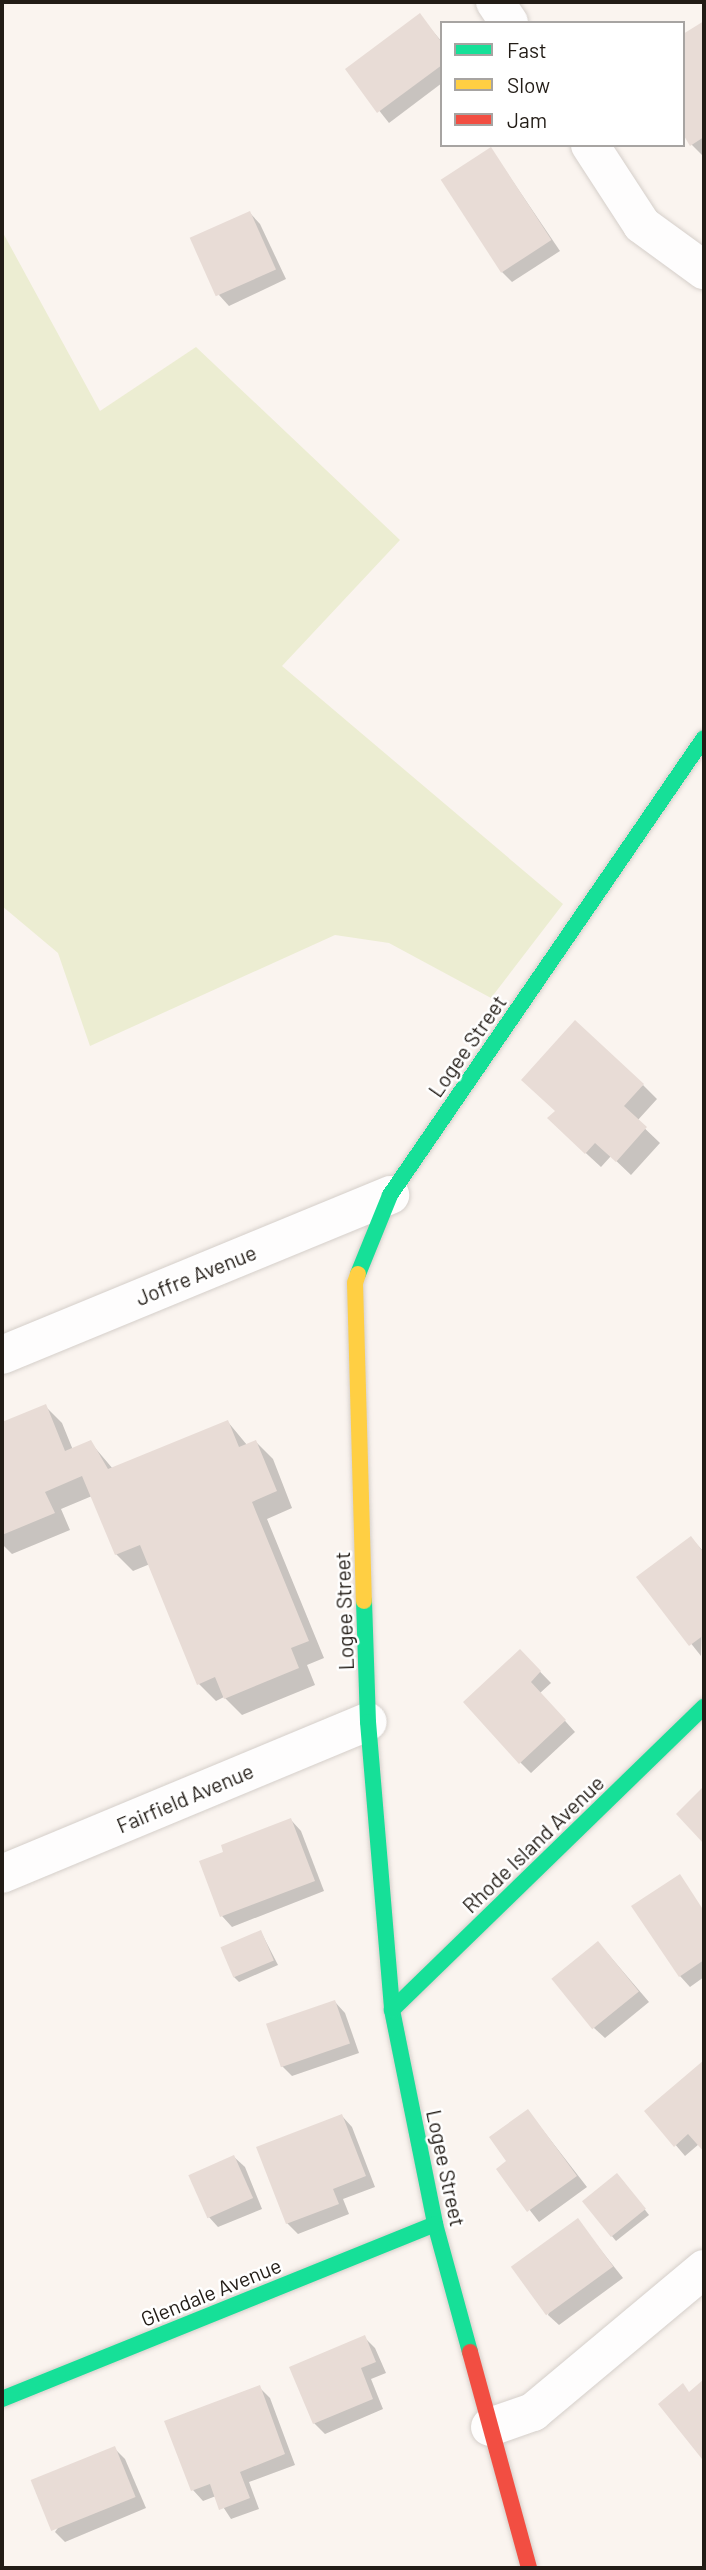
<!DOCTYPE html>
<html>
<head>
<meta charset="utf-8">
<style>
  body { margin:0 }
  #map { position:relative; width:706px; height:2570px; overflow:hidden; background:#faf4ef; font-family:Barlow,sans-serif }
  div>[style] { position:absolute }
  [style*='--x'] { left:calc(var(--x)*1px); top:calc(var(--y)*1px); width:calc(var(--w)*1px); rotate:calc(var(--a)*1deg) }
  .green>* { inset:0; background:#ecedd2 }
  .shadow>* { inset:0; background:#0003 }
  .building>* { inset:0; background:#e8dcd6; transform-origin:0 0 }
  .roads { filter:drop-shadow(0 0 2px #d5cfca) drop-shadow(0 0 2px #d5cfca) }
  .street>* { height:38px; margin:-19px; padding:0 19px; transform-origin:19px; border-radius:19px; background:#fefdfd }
  .fast>* { height:16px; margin:-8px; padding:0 8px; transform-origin:8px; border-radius:8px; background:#16e098 }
  .slow>* { height:16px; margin:-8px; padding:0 8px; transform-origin:8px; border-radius:8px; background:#ffcf43 }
  .jam>* { height:16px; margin:-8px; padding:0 8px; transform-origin:8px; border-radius:8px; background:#f24e42 }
  span { translate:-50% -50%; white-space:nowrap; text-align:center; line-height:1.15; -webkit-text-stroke:5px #fff; paint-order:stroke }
  .street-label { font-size:21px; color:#221c16 }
  .frame { position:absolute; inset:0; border:4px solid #221c16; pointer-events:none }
  .legend { position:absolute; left:440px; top:21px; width:245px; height:126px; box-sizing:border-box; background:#fff; border:2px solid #a7a4a2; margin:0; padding:9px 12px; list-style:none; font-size:21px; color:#221c16 }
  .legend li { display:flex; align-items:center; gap:14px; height:35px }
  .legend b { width:35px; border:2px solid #a7a4a2 }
</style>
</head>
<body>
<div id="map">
  <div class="green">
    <i style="clip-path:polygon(2px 231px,100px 411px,196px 347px,400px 540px,282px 666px,563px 904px,491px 998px,389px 943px,335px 935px,90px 1046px,58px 953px,2px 906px)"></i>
  </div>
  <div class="shadow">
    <i style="clip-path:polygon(420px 16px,442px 42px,442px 83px,389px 123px,347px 70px)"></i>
    <i style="clip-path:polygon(704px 23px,704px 154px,702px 155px,691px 144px,683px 36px)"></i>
    <i style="clip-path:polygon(491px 149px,560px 251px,512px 282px,502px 272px)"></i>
    <i style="clip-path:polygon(250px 213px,260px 224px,286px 279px,229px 306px,219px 295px)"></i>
    <i style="clip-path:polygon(643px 1085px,657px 1099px,637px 1121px,660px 1143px,631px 1175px,611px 1156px,601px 1167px,564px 1133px)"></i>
    <i style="clip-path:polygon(45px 1406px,62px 1423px,73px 1450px,91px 1443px,113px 1469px,228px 1422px,247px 1445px,256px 1442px,273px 1459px,292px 1508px,267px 1519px,324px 1658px,307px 1665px,315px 1685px,242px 1715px,224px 1697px,216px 1701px,199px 1684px,150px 1564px,133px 1571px,116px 1554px,92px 1496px,61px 1509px,70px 1530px,12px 1554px,2px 1544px,2px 1424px)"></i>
    <i style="clip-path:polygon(691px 1538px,704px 1552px,701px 1656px,639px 1578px)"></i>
    <i style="clip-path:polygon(520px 1651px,551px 1683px,540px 1693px,575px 1732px,531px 1773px,520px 1762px)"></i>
    <i style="clip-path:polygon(291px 1820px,301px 1831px,324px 1891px,232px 1927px,222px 1916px,226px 1853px)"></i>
    <i style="clip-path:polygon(680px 1876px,704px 1914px,704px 1977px,690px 1987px,680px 1976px)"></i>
    <i style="clip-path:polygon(261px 1932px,278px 1965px,239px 1982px,234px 1977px)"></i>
    <i style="clip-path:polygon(608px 1954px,649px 2002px,605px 2038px,594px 2028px)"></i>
    <i style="clip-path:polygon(335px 2002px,345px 2013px,359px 2053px,292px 2076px,282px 2066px)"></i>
    <i style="clip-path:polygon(704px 2062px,704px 2149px,699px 2144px,685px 2156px,647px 2111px)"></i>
    <i style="clip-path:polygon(528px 2111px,587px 2187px,539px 2222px,498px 2169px,508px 2161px)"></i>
    <i style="clip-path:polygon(342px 2116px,352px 2127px,375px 2187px,343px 2199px,349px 2214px,298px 2234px,287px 2223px)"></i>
    <i style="clip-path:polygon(234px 2157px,245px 2167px,262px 2209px,218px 2227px,208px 2216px)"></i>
    <i style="clip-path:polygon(622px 2180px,649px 2215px,616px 2241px,611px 2235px)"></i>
    <i style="clip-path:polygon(577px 2220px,623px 2278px,559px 2325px,548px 2315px)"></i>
    <i style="clip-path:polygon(364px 2337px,375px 2348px,386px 2373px,371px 2379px,383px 2409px,325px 2434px,314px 2423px)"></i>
    <i style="clip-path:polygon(259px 2387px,270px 2398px,295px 2465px,249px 2482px,259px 2509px,231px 2519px,216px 2496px,203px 2501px,193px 2490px)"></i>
    <i style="clip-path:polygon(114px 2448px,125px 2459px,146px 2508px,65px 2542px,55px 2532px)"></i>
  </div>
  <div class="building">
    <i style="clip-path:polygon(420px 13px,442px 43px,442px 65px,377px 113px,345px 69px)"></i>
    <i style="clip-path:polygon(704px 21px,704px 137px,690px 146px,683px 134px,683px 34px)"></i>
    <i style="left:491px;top:147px;width:111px;height:60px;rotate:57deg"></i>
    <i style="left:250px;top:211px;width:64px;height:66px;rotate:66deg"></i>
    <i style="clip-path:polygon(575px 1020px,644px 1084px,624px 1106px,647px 1127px,616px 1162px,595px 1143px,585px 1154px,547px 1118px,555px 1111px,521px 1080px)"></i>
    <i style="clip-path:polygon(46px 1404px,65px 1451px,91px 1440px,108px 1469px,228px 1420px,239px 1447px,256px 1440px,277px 1491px,252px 1502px,309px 1641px,291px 1648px,299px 1668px,224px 1699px,215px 1677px,197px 1685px,140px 1545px,115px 1555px,82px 1476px,45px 1492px,55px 1513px,2px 1535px,2px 1422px)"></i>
    <i style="clip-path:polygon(691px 1536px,704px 1553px,704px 1635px,689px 1646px,636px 1577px)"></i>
    <i style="clip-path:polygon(520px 1649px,541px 1671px,531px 1682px,566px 1720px,519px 1764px,463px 1702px)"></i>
    <i style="clip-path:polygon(704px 1786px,704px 1844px,676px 1814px)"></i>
    <i style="clip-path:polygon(291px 1818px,315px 1881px,220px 1917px,199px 1861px,223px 1852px,221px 1845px)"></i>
    <i style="clip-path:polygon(680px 1874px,704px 1911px,704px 1960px,679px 1977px,631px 1906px)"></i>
    <i style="left:261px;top:1930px;width:33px;height:44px;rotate:67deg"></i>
    <i style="left:598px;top:1941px;width:65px;height:60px;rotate:51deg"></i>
    <i style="left:335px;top:2000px;width:46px;height:73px;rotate:71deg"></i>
    <i style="clip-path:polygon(704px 2060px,704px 2152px,688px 2134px,674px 2147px,644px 2111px)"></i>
    <i style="clip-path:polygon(528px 2109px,577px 2176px,527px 2212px,496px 2169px,506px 2161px,489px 2137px)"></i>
    <i style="clip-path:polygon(342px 2114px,366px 2176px,333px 2189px,339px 2204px,286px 2224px,256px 2147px)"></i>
    <i style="left:234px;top:2155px;width:47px;height:50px;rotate:66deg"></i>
    <i style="left:617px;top:2173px;width:46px;height:45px;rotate:51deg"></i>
    <i style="left:578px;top:2218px;width:60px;height:83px;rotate:54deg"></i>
    <i style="clip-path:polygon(365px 2335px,376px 2362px,361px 2368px,373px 2399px,313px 2424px,289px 2367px)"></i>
    <i style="clip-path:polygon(704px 2379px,704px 2458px,702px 2459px,658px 2404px,683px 2383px,689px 2392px)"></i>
    <i style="clip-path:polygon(260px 2385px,285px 2454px,240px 2472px,250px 2498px,219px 2510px,210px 2484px,191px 2491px,164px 2421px)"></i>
    <i style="left:115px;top:2446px;width:55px;height:91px;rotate:68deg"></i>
  </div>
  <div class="roads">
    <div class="street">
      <i style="--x:495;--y:2;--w:25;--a:56"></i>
      <i style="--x:590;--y:145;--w:95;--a:57"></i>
      <i style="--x:642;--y:225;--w:77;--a:36"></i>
      <i style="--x:2;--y:1355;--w:420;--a:-22.4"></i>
      <i style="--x:2;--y:1874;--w:396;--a:-22.6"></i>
      <i style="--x:490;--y:2427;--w:46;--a:-19.2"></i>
      <i style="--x:533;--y:2412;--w:223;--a:-39.9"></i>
    </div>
    <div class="fast">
      <i style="--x:358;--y:1274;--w:85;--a:-67.9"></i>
      <i style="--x:390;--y:1195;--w:554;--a:-55.51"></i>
      <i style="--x:364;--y:1601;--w:121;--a:88.1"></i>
      <i style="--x:368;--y:1722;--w:289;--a:85.2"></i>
      <i style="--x:392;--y:2010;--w:218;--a:78.6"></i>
      <i style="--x:435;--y:2224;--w:133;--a:74.7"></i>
      <i style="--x:392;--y:2010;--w:435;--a:-44.2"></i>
      <i style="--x:2;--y:2399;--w:467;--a:-22"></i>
    </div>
    <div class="slow">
      <i style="--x:358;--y:1274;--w:9;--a:108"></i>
      <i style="--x:355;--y:1283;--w:318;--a:88.4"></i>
    </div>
    <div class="jam">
      <i style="--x:470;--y:2352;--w:224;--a:74.7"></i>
    </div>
  </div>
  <div class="street-label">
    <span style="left:467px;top:1046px;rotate:-55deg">Logee Street</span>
    <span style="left:196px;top:1275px;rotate:-22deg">Joffre Avenue</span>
    <span style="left:344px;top:1611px;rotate:-92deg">Logee Street</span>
    <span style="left:185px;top:1798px;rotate:-23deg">Fairfield Avenue</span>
    <span style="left:533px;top:1844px;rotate:-44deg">Rhode Island Avenue</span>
    <span style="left:446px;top:2168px;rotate:78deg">Logee Street</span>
    <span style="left:211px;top:2292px;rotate:-22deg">Glendale Avenue</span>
  </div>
  <div class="frame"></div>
  <ul class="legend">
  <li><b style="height:9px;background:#16e098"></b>Fast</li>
  <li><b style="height:9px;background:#ffcf43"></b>Slow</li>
  <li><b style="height:9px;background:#f24e42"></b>Jam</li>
  </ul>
</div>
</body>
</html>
